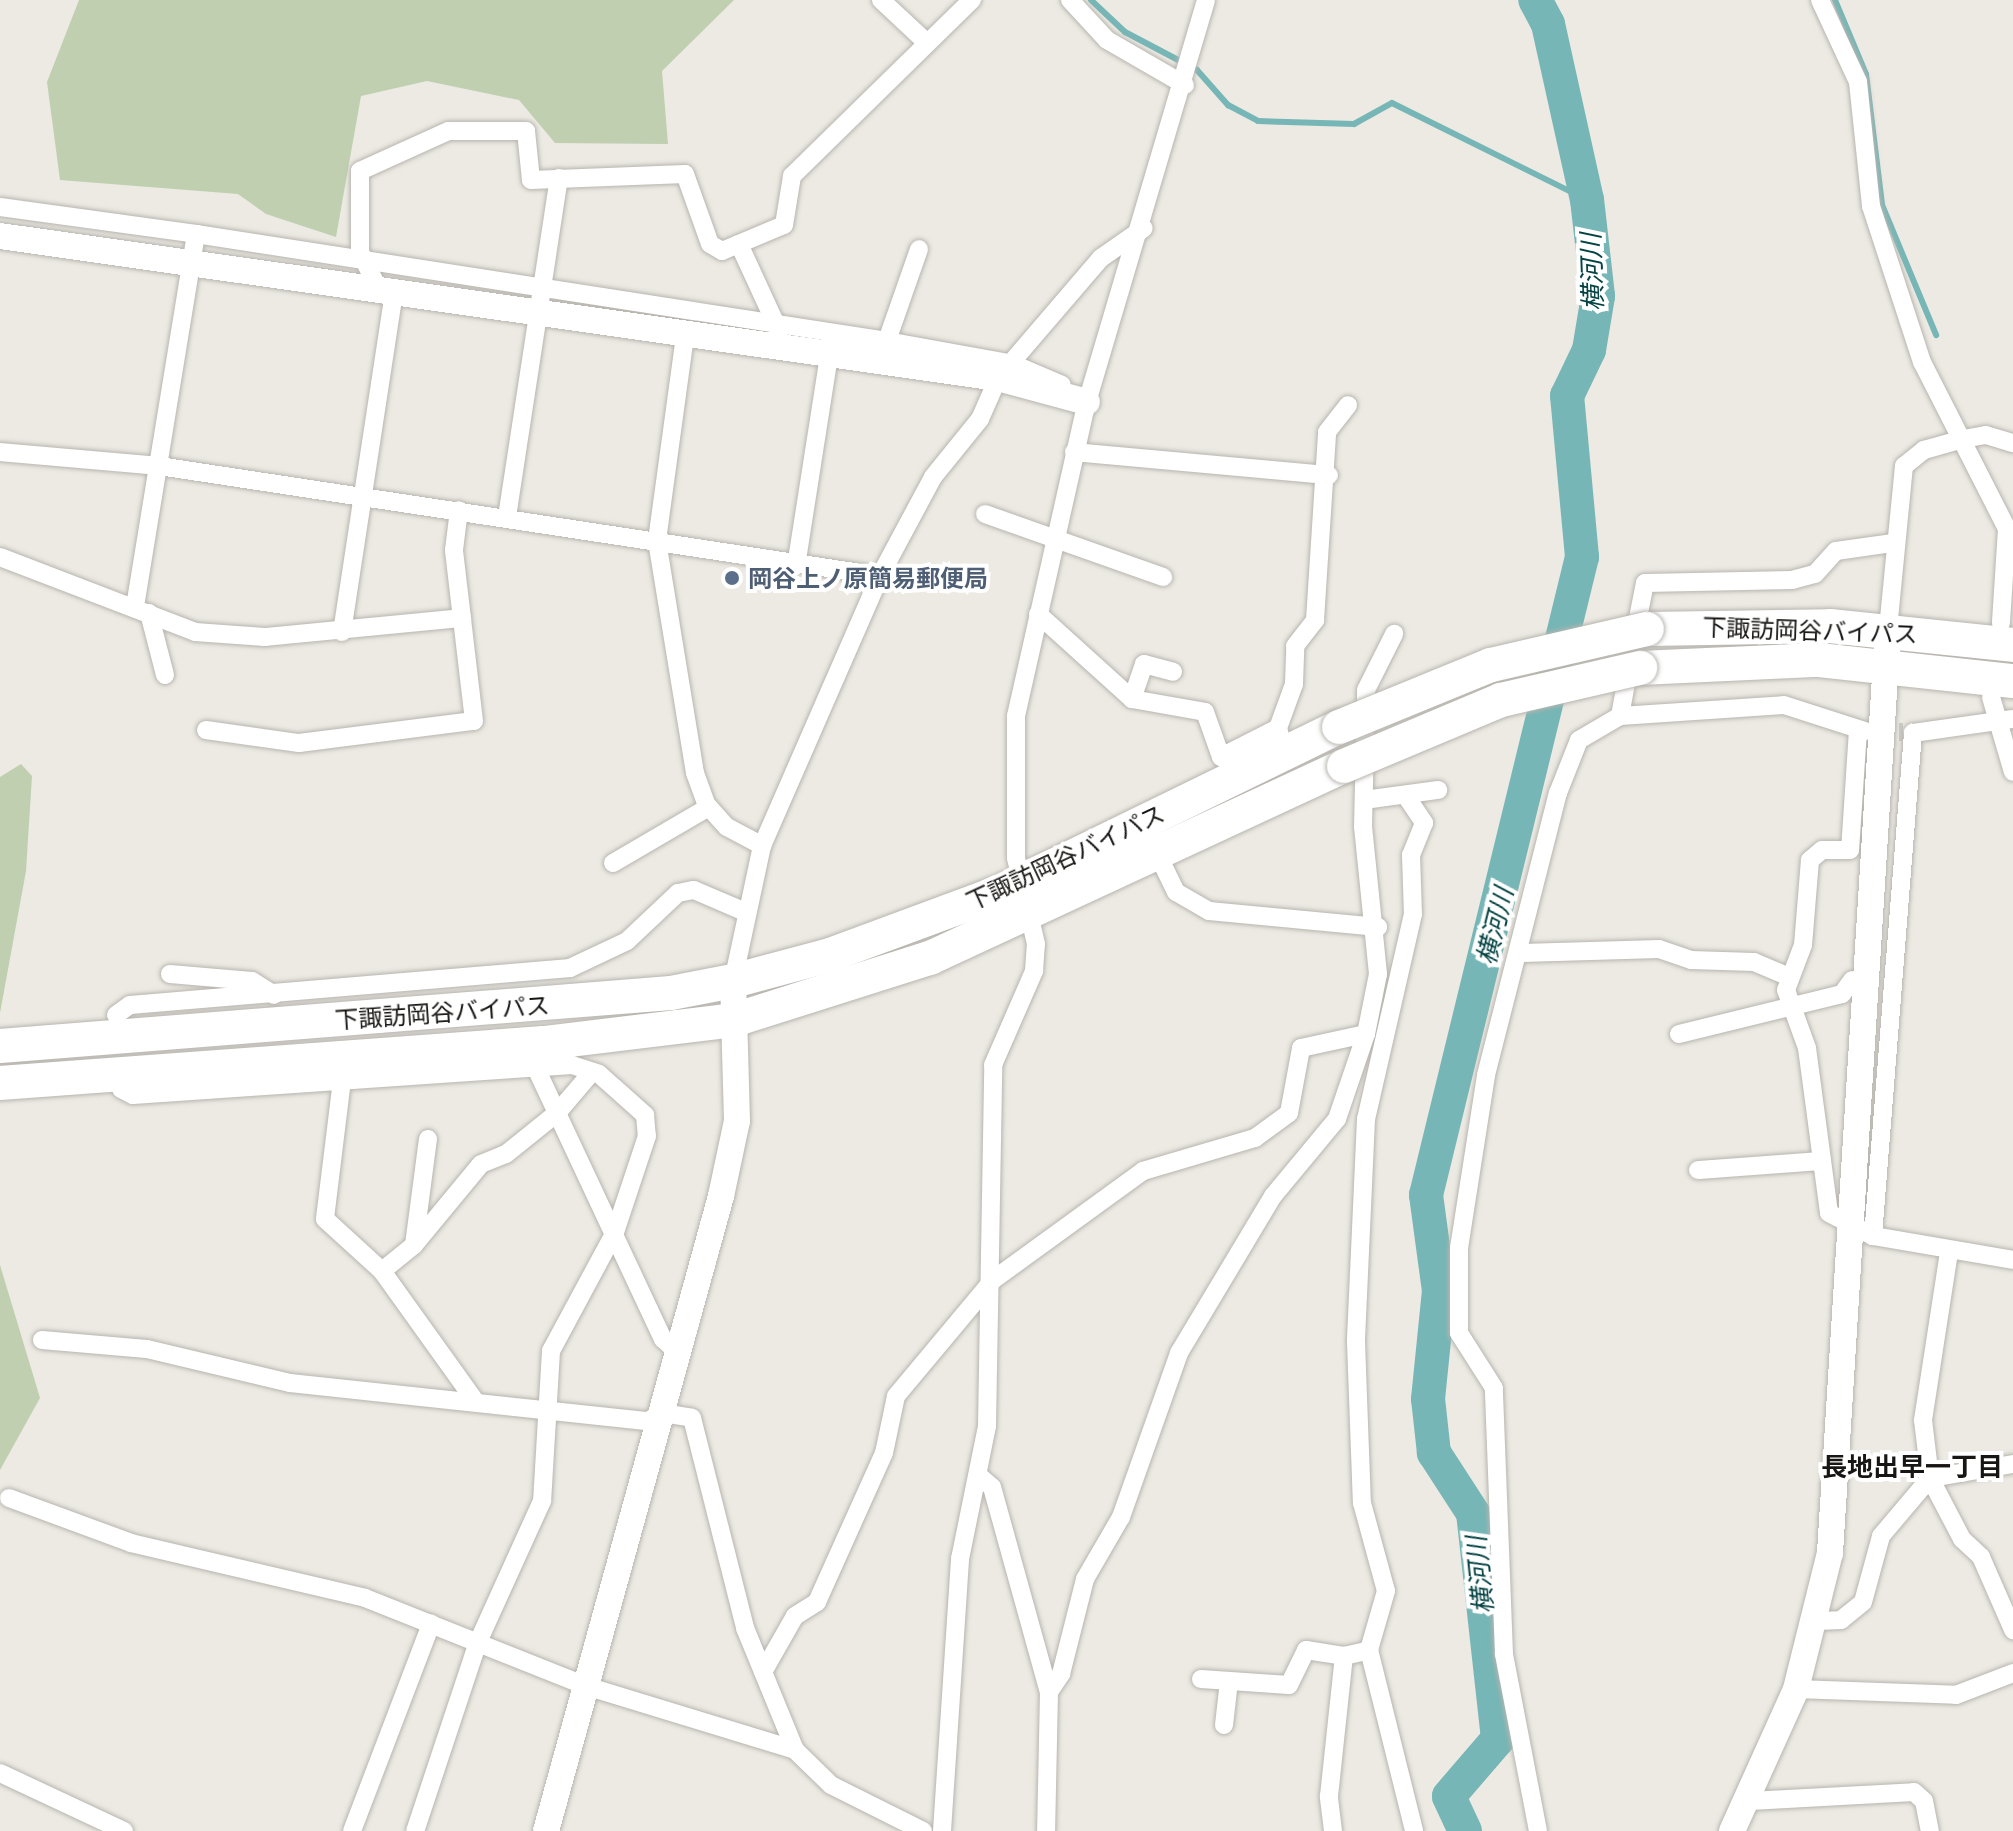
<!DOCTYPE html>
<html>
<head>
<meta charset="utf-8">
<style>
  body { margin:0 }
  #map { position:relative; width:2013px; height:1831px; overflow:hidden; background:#eceae3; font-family:"Noto Sans","Noto Sans JP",sans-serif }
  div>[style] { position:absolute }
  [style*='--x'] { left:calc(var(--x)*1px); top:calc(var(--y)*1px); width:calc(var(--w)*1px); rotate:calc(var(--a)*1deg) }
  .green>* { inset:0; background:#bfcfb0 }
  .stream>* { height:6px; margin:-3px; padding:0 3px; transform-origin:3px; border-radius:3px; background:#77b6b6 }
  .river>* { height:34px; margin:-17px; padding:0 17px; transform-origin:17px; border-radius:17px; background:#77b6b6 }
  .street-tunnel>* { height:18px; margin-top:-9px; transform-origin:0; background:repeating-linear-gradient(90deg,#cccac4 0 18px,transparent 0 27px) }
  .roads { filter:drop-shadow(0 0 2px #b8b5af) drop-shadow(0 0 2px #b8b5af) }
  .street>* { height:18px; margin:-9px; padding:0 9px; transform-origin:9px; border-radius:9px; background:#fff }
  .secondary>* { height:26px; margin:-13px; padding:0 13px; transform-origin:13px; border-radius:13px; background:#fff }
  .highway>* { height:34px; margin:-17px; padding:0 17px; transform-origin:17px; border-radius:17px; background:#fff }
  .bridges { filter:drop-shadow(0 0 2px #b8b5af) drop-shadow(0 0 2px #b8b5af) }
  .highway-bridge>* { height:34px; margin:-17px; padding:0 17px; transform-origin:17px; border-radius:17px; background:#fff }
  .dots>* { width:22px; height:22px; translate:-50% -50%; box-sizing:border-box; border:4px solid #fff; border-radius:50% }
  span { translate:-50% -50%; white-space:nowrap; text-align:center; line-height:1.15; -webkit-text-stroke:8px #fff; paint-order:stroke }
  .service-label { font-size:24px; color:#4e5e75; font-weight:700 }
  .left { translate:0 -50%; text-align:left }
  .street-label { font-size:24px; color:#171614 }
  .water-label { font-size:26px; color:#054343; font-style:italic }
  .neighbourhood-label { font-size:26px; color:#171614; font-weight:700 }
</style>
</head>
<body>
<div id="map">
  <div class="green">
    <i style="clip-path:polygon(79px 0,734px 0,662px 71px,668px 144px,555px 143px,519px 100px,427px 81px,361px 96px,336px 237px,266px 214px,238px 194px,60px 180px,47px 82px)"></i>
    <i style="clip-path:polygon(21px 764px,32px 776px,26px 871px,0 1013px,0 777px)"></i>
    <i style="clip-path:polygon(0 1265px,40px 1398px,0 1470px)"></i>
  </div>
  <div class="stream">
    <i style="--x:1091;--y:0;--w:47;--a:43.3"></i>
    <i style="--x:1125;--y:32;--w:81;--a:27.8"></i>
    <i style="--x:1197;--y:70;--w:47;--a:48.5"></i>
    <i style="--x:1228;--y:105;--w:34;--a:28"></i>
    <i style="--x:1258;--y:121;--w:96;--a:1.8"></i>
    <i style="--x:1354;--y:124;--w:43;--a:-28.9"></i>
    <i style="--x:1392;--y:103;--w:218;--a:26.4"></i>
    <i style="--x:1835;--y:0;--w:80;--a:67.3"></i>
    <i style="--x:1866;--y:74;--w:132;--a:83"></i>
    <i style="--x:1882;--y:205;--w:141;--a:67.4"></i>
  </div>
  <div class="river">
    <i style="--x:1465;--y:1831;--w:38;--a:-115"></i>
    <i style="--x:1449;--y:1796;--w:75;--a:-49.3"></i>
    <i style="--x:1498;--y:1739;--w:227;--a:-96.3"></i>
    <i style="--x:1473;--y:1513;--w:72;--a:-123"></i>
    <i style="--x:1434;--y:1453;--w:54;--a:-96.3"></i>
    <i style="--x:1428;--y:1399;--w:109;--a:-84.2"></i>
    <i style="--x:1439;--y:1291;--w:97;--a:-97.7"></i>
    <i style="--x:1426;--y:1195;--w:657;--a:-76.26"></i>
    <i style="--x:1582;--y:557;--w:162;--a:-95.3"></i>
    <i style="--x:1567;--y:396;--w:51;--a:-64.4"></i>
    <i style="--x:1589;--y:350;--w:55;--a:-80.5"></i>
    <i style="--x:1598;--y:296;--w:97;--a:-96.5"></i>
    <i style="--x:1587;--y:200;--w:180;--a:-102.5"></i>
    <i style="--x:1548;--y:24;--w:27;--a:-118"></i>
  </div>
  <div class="street-tunnel">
    <i style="--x:1872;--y:732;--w:31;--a:0"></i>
  </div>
  <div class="roads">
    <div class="street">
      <i style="--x:881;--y:0;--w:60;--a:43"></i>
      <i style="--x:1070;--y:0;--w:54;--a:47.2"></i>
      <i style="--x:1107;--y:40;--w:90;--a:30"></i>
      <i style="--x:1820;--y:0;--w:90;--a:65.1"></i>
      <i style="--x:1858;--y:82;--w:125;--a:84"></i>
      <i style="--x:1871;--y:206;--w:164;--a:71.9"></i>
      <i style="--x:1922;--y:362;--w:187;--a:63"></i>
      <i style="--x:2007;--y:529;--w:94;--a:93.7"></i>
      <i style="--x:0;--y:207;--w:198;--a:7.8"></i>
      <i style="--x:196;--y:234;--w:379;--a:99.3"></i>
      <i style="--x:196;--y:234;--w:699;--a:8.8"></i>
      <i style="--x:887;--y:341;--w:128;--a:10.3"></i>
      <i style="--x:1013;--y:364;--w:53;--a:23.2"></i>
      <i style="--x:739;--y:244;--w:96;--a:65.3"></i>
      <i style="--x:378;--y:288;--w:40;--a:-116.6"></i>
      <i style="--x:360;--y:252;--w:81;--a:-90"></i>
      <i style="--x:360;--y:171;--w:97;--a:-24.4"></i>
      <i style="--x:448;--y:131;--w:78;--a:0"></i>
      <i style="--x:526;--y:131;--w:49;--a:84.2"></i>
      <i style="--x:531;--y:180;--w:154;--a:-2.2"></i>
      <i style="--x:685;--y:174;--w:74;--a:70.3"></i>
      <i style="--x:710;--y:244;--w:14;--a:30"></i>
      <i style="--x:722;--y:251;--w:67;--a:-22.8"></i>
      <i style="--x:784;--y:225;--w:50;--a:-80.7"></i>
      <i style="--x:792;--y:176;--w:252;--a:-44.4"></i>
      <i style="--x:685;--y:336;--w:207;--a:97.8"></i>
      <i style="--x:657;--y:541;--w:235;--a:80.7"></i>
      <i style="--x:695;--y:773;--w:33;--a:70"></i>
      <i style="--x:706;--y:804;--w:31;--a:48"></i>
      <i style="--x:727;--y:827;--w:40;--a:28"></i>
      <i style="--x:883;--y:352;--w:109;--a:-70.7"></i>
      <i style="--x:0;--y:452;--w:160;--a:5"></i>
      <i style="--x:159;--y:466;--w:729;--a:8.67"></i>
      <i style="--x:1074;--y:452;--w:256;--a:5.2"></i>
      <i style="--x:985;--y:514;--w:189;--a:19.5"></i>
      <i style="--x:507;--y:517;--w:343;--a:-81.3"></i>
      <i style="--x:0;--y:557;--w:209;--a:21"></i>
      <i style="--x:195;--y:632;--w:70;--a:4.1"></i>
      <i style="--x:265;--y:637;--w:198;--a:-5.5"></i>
      <i style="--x:797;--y:560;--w:221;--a:-81.1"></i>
      <i style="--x:149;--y:613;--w:64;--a:75.5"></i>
      <i style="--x:1038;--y:614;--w:127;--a:42.1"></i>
      <i style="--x:1132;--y:699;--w:37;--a:-71"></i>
      <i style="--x:1144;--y:664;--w:30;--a:15"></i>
      <i style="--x:1888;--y:629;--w:164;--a:-84.4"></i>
      <i style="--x:1904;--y:466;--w:26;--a:-39"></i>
      <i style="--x:1924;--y:450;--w:41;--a:-15.8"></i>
      <i style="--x:1963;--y:439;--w:23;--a:-10"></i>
      <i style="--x:1986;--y:435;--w:28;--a:17"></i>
      <i style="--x:342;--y:632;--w:345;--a:-81.3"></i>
      <i style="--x:1634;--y:638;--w:56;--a:-78.7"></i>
      <i style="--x:1645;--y:583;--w:147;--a:-1.2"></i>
      <i style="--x:1792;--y:580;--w:24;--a:-15"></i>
      <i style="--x:1815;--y:574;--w:31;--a:-48"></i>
      <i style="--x:1836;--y:551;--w:58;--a:-8"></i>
      <i style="--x:1991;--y:697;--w:78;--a:73.7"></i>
      <i style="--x:1132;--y:699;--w:74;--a:10.1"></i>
      <i style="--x:1205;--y:712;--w:48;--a:70.4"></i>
      <i style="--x:1221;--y:757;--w:64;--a:-27"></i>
      <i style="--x:1278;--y:728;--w:11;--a:75"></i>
      <i style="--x:1620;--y:716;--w:50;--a:-79.6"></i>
      <i style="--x:1278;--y:728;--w:47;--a:-70"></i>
      <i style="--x:1294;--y:684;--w:38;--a:-88"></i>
      <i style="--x:1295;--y:646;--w:33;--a:-52"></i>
      <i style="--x:1315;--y:620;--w:188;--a:-86.3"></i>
      <i style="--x:1327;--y:432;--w:34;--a:-52"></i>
      <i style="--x:206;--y:730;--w:94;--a:8"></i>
      <i style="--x:299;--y:743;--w:176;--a:-7.2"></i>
      <i style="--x:474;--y:721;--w:172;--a:-96.7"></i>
      <i style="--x:454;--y:550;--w:40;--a:-82.9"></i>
      <i style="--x:1858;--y:730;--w:120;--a:93.8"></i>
      <i style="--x:1850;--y:850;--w:28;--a:180"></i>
      <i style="--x:1822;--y:850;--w:16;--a:140"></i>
      <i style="--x:1810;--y:860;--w:85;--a:94.7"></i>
      <i style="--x:1803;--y:945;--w:48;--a:110.7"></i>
      <i style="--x:1786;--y:990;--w:62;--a:70.1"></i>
      <i style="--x:1807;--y:1048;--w:166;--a:82.4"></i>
      <i style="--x:1829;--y:1213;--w:50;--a:27.6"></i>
      <i style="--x:1873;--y:1236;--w:142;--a:9.7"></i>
      <i style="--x:1408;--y:799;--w:29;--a:56"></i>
      <i style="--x:1424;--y:823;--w:35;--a:112"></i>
      <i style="--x:1411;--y:855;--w:59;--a:88.1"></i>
      <i style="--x:1413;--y:914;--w:210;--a:102.9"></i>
      <i style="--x:1366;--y:1119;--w:223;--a:92.6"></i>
      <i style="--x:1356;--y:1342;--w:161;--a:87.9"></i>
      <i style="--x:1362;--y:1503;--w:91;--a:74.7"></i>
      <i style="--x:1386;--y:1591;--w:61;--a:106.1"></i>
      <i style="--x:1369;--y:1650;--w:187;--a:76"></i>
      <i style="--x:1364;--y:800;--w:75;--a:-7.7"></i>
      <i style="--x:1158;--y:855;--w:41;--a:64.1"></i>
      <i style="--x:1176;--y:892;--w:38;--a:30"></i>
      <i style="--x:1209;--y:911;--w:170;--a:5.4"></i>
      <i style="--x:613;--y:863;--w:111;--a:-30.3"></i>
      <i style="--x:1522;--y:953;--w:137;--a:-1.7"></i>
      <i style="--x:1659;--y:949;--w:34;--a:19"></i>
      <i style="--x:1691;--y:960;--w:63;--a:1.8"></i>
      <i style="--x:1754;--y:962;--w:36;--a:23"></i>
      <i style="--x:170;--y:974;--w:82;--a:4.9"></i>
      <i style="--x:252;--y:981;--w:26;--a:32"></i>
      <i style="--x:733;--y:981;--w:138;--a:-77.9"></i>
      <i style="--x:762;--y:846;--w:295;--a:-66.4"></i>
      <i style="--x:880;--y:576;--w:112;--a:-61.8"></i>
      <i style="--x:933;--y:477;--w:75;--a:-51"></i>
      <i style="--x:980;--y:419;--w:45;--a:-66.3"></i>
      <i style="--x:998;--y:378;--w:158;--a:-49.4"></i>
      <i style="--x:1101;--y:258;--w:52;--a:-34.9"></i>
      <i style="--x:116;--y:1015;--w:17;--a:-36"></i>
      <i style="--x:130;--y:1005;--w:442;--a:-4.8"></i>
      <i style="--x:570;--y:968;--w:63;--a:-25.3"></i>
      <i style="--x:627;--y:941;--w:70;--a:-43.3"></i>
      <i style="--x:678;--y:893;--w:16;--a:-11"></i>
      <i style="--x:694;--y:890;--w:53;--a:23.2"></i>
      <i style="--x:1679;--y:1034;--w:168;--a:-13.8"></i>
      <i style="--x:1842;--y:994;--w:17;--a:-54"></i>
      <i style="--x:592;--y:1072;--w:54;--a:130.5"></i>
      <i style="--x:557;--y:1113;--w:250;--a:64.9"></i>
      <i style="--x:663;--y:1339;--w:23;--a:43"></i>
      <i style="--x:342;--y:1080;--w:140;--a:97"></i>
      <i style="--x:325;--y:1219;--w:77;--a:42.4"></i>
      <i style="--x:382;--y:1271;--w:41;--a:-39.1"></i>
      <i style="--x:414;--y:1245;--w:107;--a:-82.5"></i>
      <i style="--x:121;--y:1089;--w:13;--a:27"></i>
      <i style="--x:133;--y:1095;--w:440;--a:-3.9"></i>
      <i style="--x:572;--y:1065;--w:28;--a:18"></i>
      <i style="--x:599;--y:1074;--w:62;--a:41.7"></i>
      <i style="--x:645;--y:1115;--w:21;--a:85"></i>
      <i style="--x:647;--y:1136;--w:101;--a:108.4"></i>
      <i style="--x:615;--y:1232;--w:135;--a:118.3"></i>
      <i style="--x:551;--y:1351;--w:150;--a:93.4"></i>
      <i style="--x:542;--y:1501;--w:155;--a:114.4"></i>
      <i style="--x:478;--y:1642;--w:199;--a:108.4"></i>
      <i style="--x:1698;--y:1170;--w:124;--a:-4.2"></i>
      <i style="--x:1873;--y:1236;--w:505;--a:-85.45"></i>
      <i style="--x:1913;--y:733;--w:101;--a:-8"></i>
      <i style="--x:414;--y:1245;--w:105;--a:-50.4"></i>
      <i style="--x:481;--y:1164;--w:27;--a:-22"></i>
      <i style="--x:506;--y:1154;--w:65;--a:-38.8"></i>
      <i style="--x:557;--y:1113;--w:52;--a:-115.1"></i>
      <i style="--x:382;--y:1271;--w:160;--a:54.4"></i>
      <i style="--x:42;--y:1340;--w:105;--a:4.9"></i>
      <i style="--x:147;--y:1349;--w:147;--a:13.4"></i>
      <i style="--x:290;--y:1383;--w:360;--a:6.1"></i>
      <i style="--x:648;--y:1421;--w:16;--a:-30"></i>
      <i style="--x:662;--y:1413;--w:30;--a:9"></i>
      <i style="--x:692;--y:1418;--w:217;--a:75.8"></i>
      <i style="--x:745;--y:1628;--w:132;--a:67.7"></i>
      <i style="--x:795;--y:1750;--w:50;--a:44.2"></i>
      <i style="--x:831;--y:1785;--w:103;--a:26.6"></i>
      <i style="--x:2013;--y:1464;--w:84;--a:170.4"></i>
      <i style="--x:1930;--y:1478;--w:69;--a:62.3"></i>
      <i style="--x:1962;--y:1539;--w:26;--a:43"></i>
      <i style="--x:1981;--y:1557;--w:80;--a:66.3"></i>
      <i style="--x:978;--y:1475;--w:18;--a:41"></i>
      <i style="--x:992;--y:1487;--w:213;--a:74.5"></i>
      <i style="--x:1049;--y:1692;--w:139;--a:91.2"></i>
      <i style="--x:9;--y:1498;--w:130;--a:20.2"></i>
      <i style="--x:131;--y:1543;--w:240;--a:13.2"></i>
      <i style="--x:365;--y:1598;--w:238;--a:21.7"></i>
      <i style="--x:586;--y:1686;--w:219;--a:17"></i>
      <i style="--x:1816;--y:1621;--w:25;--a:-2"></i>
      <i style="--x:1841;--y:1620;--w:28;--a:-39"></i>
      <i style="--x:1863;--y:1602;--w:68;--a:-74.7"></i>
      <i style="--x:1881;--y:1536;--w:76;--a:-49.8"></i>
      <i style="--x:1930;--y:1478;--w:58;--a:-96.9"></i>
      <i style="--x:1923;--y:1420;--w:169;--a:-81.2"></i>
      <i style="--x:763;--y:1672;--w:64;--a:-60.3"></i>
      <i style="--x:795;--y:1616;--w:26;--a:-32"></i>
      <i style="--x:817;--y:1602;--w:163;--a:-65.8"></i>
      <i style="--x:884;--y:1453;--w:58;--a:-78.1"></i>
      <i style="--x:896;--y:1396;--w:151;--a:-50.1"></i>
      <i style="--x:993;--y:1280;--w:185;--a:-36"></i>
      <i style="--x:1143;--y:1171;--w:117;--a:-16.4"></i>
      <i style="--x:1255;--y:1138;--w:42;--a:-36.3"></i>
      <i style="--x:1289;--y:1113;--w:66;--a:-79.5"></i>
      <i style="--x:1301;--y:1048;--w:66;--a:-12.2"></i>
      <i style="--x:1201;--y:1679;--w:88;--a:3.9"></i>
      <i style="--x:1289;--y:1685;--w:39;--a:-64"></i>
      <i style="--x:1306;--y:1650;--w:38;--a:9"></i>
      <i style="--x:1796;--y:1689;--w:160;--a:2.1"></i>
      <i style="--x:1956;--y:1695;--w:61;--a:-21.1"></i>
      <i style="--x:1049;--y:1692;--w:22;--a:-56"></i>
      <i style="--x:1061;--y:1674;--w:98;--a:-75.8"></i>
      <i style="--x:1085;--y:1579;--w:72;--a:-59.9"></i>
      <i style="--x:1121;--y:1517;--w:174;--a:-70.5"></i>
      <i style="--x:1179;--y:1353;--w:183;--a:-59.1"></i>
      <i style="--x:1273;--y:1196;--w:100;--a:-50.3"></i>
      <i style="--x:1337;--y:1119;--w:90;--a:-71.2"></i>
      <i style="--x:1366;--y:1034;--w:61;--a:-78.7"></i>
      <i style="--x:1378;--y:974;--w:148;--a:-95.8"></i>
      <i style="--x:1363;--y:827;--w:137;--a:-88.7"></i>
      <i style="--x:1366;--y:690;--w:63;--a:-63.4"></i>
      <i style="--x:1224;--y:1725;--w:44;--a:-83.5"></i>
      <i style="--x:0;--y:1773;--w:137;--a:25.1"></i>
      <i style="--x:1750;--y:1801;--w:164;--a:-3.1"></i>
      <i style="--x:1914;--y:1792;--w:13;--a:42"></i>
      <i style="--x:1924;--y:1801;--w:31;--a:79"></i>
      <i style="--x:352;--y:1831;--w:222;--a:-69.1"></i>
      <i style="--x:942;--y:1831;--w:273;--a:-86.2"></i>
      <i style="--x:960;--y:1559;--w:136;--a:-78.5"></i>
      <i style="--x:987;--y:1426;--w:361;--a:-89"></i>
      <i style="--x:993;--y:1065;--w:103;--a:-66.4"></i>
      <i style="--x:1034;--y:971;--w:27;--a:-86"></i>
      <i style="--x:1036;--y:944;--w:88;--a:-103.1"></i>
      <i style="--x:1016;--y:858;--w:142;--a:-90"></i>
      <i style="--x:1016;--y:716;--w:322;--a:-77.3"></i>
      <i style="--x:1087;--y:402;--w:419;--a:-73.5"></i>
      <i style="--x:1333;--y:1831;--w:35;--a:-97"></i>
      <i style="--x:1329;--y:1796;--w:141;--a:-83.9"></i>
      <i style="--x:1344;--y:1656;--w:26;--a:-13"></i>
      <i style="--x:1538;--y:1831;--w:180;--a:-100.9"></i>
      <i style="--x:1504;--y:1654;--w:266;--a:-92.2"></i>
      <i style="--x:1494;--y:1388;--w:65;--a:-122.5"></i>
      <i style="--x:1459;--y:1333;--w:85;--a:-90"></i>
      <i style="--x:1459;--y:1248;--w:175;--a:-81.1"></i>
      <i style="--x:1486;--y:1075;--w:291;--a:-75.7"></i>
      <i style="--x:1558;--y:793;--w:57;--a:-68.4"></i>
      <i style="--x:1579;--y:740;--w:48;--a:-30.3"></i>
      <i style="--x:1620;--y:716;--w:164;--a:-3.8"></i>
      <i style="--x:1784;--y:705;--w:85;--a:17.8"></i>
    </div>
    <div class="secondary">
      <i style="--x:0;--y:236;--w:1008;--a:8.1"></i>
      <i style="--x:998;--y:378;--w:92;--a:15.1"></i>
      <i style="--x:546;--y:1831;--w:659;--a:-74.59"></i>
      <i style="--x:721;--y:1196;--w:77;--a:-78"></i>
      <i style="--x:737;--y:1121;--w:140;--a:-91.6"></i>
      <i style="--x:1732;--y:1831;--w:156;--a:-65.7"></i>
      <i style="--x:1796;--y:1689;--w:140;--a:-76"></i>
      <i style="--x:1830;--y:1553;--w:926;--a:-86.41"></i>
    </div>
    <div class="highway">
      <i style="--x:1647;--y:629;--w:183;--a:-0.9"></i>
      <i style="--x:1830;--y:626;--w:184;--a:5.9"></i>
      <i style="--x:1640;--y:668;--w:179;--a:-2.6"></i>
      <i style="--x:1819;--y:660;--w:195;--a:6.2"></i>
      <i style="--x:0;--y:1046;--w:673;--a:-4.52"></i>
      <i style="--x:671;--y:993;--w:63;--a:-11"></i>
      <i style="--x:733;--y:981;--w:100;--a:-15"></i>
      <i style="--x:830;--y:955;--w:179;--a:-20.3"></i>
      <i style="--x:998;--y:893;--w:379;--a:-26"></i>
      <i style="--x:0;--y:1083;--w:545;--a:-4.21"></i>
      <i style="--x:544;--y:1043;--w:191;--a:-6.9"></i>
      <i style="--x:734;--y:1020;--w:206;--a:-17.6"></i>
      <i style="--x:930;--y:958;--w:456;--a:-24.9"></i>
    </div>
  </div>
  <div class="bridges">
    <div class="highway-bridge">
      <i style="--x:1339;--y:727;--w:164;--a:-22.2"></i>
      <i style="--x:1491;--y:665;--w:160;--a:-13"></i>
      <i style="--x:1344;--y:766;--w:170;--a:-22.8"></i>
      <i style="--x:1501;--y:700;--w:143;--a:-13"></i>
    </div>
  </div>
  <div class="dots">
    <i style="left:732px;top:578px;background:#5c6f8a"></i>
  </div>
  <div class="service-label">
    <span class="left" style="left:748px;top:578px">岡谷上ノ原簡易郵便局</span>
  </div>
  <div class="street-label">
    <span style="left:1810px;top:630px;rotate:2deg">下諏訪岡谷バイパス</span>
    <span style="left:1065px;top:857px;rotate:-25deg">下諏訪岡谷バイパス</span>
    <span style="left:442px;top:1012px;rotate:-4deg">下諏訪岡谷バイパス</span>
  </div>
  <div class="water-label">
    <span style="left:1592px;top:272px;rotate:-92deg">横河川</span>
    <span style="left:1495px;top:926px;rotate:-76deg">横河川</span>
    <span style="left:1480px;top:1575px;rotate:-96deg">横河川</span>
  </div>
  <div class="neighbourhood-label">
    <span style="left:1912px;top:1467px">長地出早一丁目</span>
  </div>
</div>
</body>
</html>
